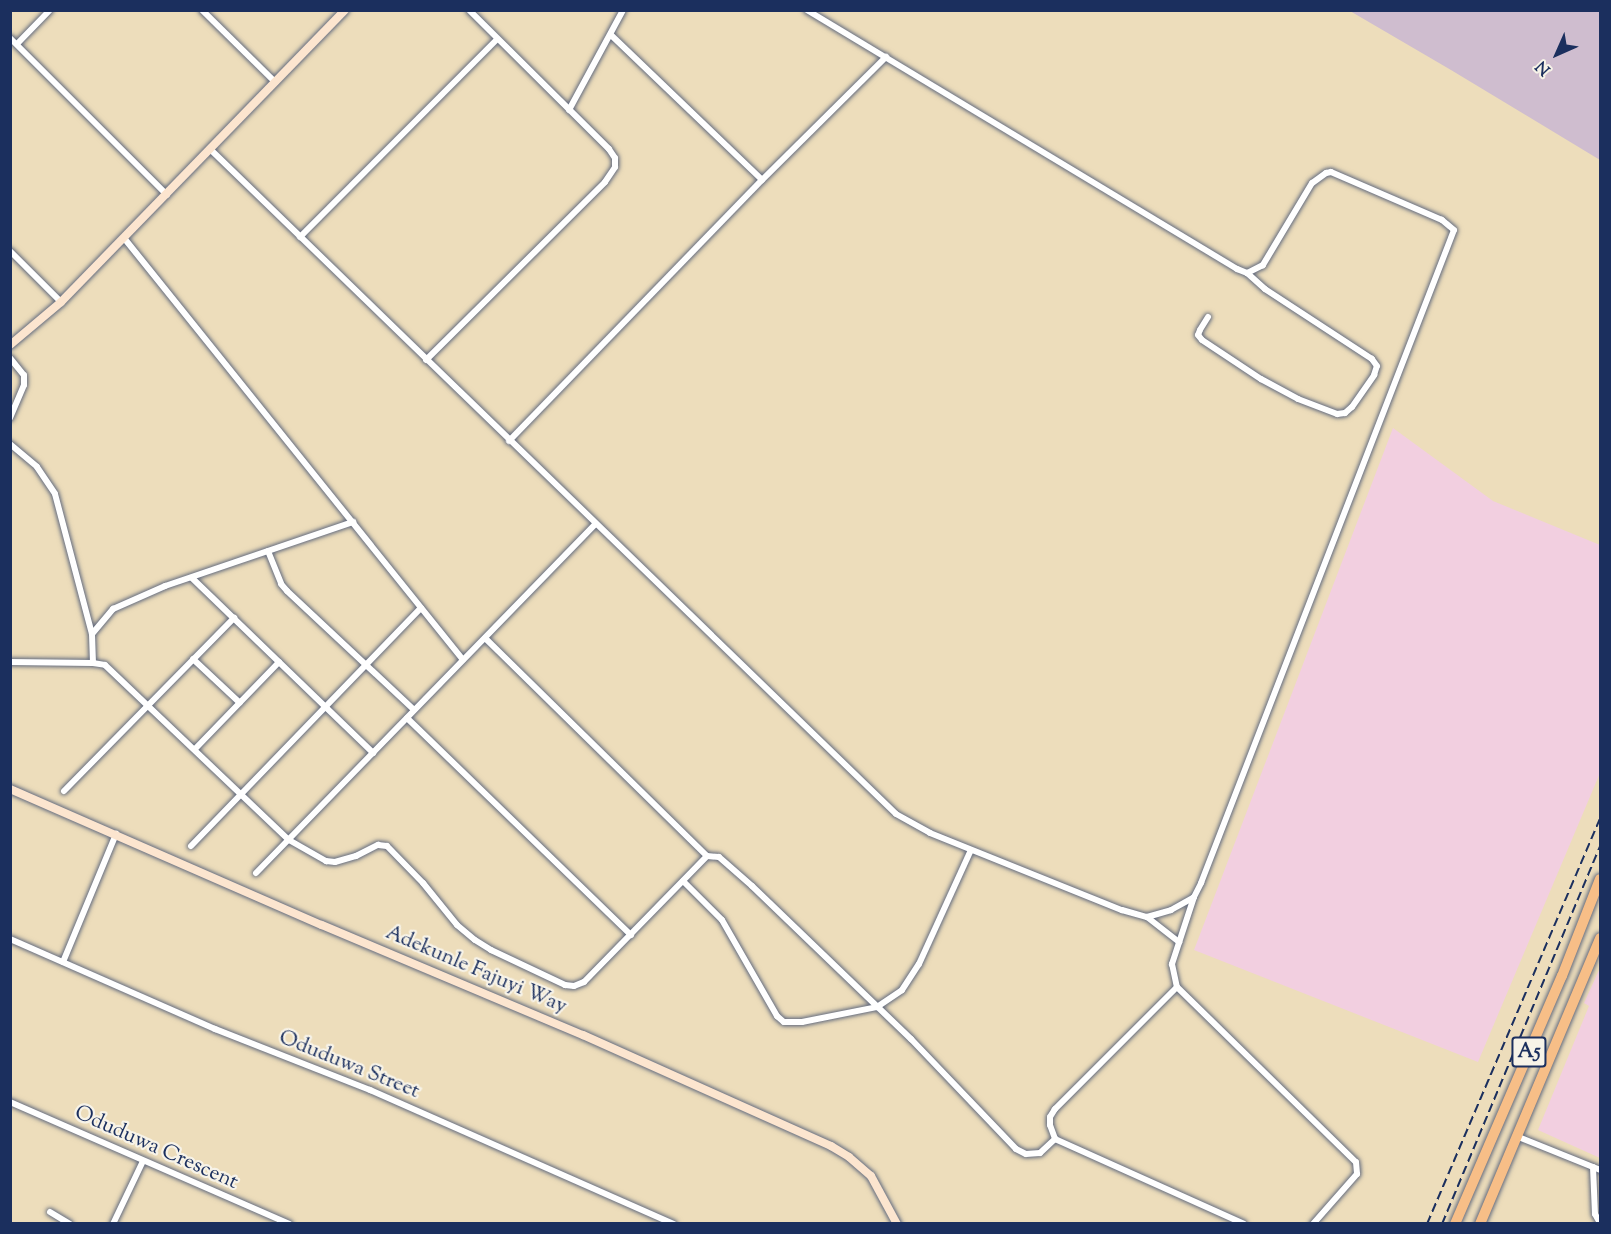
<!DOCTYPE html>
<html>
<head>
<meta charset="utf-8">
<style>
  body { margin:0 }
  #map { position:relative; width:1611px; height:1234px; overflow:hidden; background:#edddbb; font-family:"Sorts Mill Goudy",serif }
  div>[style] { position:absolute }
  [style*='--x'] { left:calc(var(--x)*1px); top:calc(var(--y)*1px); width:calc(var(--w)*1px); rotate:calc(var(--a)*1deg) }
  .built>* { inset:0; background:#f2cfe0 }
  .industrial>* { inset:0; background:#cfbdcf }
  .roads { filter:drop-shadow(0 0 2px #646c7f) drop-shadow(0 0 2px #646c7f) }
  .street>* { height:6px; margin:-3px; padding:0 3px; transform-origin:3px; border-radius:3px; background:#fff }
  .secondary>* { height:8px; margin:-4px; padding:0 4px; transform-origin:4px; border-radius:4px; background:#fce5cf }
  .highway>* { height:10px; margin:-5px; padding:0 5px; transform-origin:5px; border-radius:5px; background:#f7be87 }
  .rail>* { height:2px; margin-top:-1px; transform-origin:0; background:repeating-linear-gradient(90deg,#1b2f5e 0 9px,transparent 0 13.5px) }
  span { translate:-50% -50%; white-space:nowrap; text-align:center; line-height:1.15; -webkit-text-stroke:4.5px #f7f3e8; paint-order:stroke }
  .shield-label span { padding:2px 4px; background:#f7f3e8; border:2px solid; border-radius:4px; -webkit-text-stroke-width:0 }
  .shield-label { font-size:20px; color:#1b2f5e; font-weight:700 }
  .street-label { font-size:21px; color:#1b2f5e }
  .frame { position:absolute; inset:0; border:12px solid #1b2f5e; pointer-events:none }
  .north { position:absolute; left:1527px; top:24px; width:60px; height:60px; -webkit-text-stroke:4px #f7f3e8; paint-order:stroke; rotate:225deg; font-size:16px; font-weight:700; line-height:24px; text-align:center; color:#1b2f5e }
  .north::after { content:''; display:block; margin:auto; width:21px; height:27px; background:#1b2f5e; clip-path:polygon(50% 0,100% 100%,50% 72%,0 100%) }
</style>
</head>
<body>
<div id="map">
  <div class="built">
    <i style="clip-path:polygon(1393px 428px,1493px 501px,1600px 545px,1600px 773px,1478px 1062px,1194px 950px)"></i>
    <i style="clip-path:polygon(1600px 968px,1600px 1158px,1538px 1130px,1589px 1006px,1584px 1003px)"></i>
  </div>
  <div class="industrial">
    <i style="clip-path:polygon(1350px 11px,1600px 11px,1600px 160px,1451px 70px)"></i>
  </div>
  <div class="roads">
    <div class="street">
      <i style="--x:202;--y:10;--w:103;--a:44.6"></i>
      <i style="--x:611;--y:35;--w:209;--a:43.8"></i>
      <i style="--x:10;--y:38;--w:222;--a:45"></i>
      <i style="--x:17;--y:44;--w:47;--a:-45.9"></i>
      <i style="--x:569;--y:110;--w:114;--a:-61.6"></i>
      <i style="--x:210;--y:149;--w:955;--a:44.11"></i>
      <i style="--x:896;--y:814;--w:39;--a:29"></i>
      <i style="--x:930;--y:833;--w:207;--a:21.9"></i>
      <i style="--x:1122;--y:910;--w:26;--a:16"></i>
      <i style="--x:1147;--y:917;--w:25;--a:-16"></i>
      <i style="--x:1171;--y:910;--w:26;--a:-29"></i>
      <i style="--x:1194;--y:897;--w:16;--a:-63"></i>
      <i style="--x:1201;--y:883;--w:700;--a:-68.82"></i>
      <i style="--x:1454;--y:230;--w:16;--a:-140"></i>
      <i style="--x:1442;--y:220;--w:121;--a:-156.6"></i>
      <i style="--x:1331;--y:172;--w:5;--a:169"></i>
      <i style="--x:1326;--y:173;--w:17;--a:144"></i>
      <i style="--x:1312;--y:183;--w:96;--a:120.9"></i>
      <i style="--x:1263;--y:265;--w:18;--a:153"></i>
      <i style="--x:1247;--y:273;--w:11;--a:-158"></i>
      <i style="--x:1237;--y:269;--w:502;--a:-148.94"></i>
      <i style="--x:300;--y:237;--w:279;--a:-45.1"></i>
      <i style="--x:124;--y:238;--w:541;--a:51.22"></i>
      <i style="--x:10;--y:251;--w:72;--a:45"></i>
      <i style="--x:1208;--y:317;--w:15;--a:122"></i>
      <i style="--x:1200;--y:330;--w:5;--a:112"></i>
      <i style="--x:1198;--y:335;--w:6;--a:51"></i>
      <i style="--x:1202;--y:340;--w:71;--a:33.5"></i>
      <i style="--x:1261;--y:379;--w:42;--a:28.4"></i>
      <i style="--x:1298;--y:399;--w:42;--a:21"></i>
      <i style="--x:1337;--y:414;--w:8;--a:-7"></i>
      <i style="--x:1345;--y:413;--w:9;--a:-41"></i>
      <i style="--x:1352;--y:407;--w:39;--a:-55"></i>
      <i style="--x:1374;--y:375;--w:9;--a:-72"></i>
      <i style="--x:1377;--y:366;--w:9;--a:-126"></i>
      <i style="--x:1372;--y:359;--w:128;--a:-146.8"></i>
      <i style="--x:1265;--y:289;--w:24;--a:-138"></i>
      <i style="--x:10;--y:358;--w:22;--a:51"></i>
      <i style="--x:24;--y:375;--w:10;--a:90"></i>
      <i style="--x:24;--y:385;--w:36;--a:113"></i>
      <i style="--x:426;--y:360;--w:252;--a:-44.8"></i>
      <i style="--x:605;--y:182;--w:18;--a:-56"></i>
      <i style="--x:615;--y:167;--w:9;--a:-90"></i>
      <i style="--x:615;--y:158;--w:11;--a:-124"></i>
      <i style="--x:609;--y:149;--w:197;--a:-135.2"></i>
      <i style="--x:509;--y:441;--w:363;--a:-45.9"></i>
      <i style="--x:762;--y:180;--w:175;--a:-44.8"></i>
      <i style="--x:10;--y:444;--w:35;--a:40"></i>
      <i style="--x:37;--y:467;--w:32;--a:56"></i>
      <i style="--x:55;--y:494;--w:145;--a:75.2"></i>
      <i style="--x:268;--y:551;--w:35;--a:68"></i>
      <i style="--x:281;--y:584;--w:9;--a:49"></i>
      <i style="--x:287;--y:591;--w:174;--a:43.1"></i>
      <i style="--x:192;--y:578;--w:252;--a:44"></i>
      <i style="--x:485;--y:638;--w:311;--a:44.5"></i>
      <i style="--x:707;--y:856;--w:12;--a:5"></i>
      <i style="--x:719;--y:857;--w:44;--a:41.3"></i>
      <i style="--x:752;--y:886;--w:221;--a:43.9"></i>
      <i style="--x:911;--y:1039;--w:152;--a:46.3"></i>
      <i style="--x:1016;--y:1149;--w:11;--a:27"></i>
      <i style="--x:1026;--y:1154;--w:14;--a:-4"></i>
      <i style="--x:1040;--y:1153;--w:21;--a:-43"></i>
      <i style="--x:193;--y:659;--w:64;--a:43.1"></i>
      <i style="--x:10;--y:662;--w:83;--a:0.7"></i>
      <i style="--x:93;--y:663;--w:12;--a:9"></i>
      <i style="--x:105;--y:665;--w:254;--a:43.6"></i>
      <i style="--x:289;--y:840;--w:43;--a:29.6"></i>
      <i style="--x:326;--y:861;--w:9;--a:6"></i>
      <i style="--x:335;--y:862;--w:22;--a:-16"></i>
      <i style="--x:356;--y:856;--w:25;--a:-27"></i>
      <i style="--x:378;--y:845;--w:9;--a:6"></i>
      <i style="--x:387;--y:846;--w:52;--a:45.8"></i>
      <i style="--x:423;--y:883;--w:54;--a:51"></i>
      <i style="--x:457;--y:925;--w:23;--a:40"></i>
      <i style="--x:475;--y:940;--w:19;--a:32"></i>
      <i style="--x:491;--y:950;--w:82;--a:25.3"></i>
      <i style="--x:565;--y:985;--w:9;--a:6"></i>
      <i style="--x:574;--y:986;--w:11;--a:-22"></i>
      <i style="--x:584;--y:982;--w:176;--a:-45.7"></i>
      <i style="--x:93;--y:663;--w:29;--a:-92"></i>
      <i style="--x:92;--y:634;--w:33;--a:-50"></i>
      <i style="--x:113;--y:609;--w:57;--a:-23.9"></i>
      <i style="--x:165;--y:586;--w:199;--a:-18.8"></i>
      <i style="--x:407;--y:718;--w:312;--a:44.1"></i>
      <i style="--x:195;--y:749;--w:121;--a:-46"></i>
      <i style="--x:64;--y:791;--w:243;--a:-45.5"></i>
      <i style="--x:191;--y:846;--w:331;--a:-46"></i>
      <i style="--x:256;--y:873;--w:487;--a:-45.8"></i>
      <i style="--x:683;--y:881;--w:55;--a:45"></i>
      <i style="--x:722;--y:920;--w:111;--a:60.2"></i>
      <i style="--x:777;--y:1016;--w:9;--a:41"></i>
      <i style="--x:784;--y:1022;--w:18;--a:0"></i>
      <i style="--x:802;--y:1022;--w:76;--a:-11.3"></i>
      <i style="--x:877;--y:1007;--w:30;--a:-34"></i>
      <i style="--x:902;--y:990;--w:31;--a:-57"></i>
      <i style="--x:919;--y:964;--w:125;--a:-65.5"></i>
      <i style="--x:1194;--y:897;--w:71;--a:108.2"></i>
      <i style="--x:1172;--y:964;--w:24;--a:78"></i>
      <i style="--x:1177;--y:987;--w:250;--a:44.4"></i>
      <i style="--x:1356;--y:1162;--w:12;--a:85"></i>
      <i style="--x:1357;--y:1174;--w:67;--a:131.3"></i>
      <i style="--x:1147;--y:917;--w:41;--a:38"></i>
      <i style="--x:10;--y:939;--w:224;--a:23.7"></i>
      <i style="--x:215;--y:1029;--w:167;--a:21.5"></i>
      <i style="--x:370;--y:1090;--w:332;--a:23.8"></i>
      <i style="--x:63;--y:962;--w:139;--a:-67.5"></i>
      <i style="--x:1177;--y:987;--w:173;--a:135"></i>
      <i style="--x:1055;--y:1109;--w:9;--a:122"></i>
      <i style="--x:1050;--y:1117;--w:8;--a:90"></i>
      <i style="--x:1050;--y:1125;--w:15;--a:70"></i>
      <i style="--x:1055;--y:1139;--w:207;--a:24.2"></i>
      <i style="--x:10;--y:1102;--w:305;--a:23.6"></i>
      <i style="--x:1516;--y:1136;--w:91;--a:22"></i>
      <i style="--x:1593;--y:1167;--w:47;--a:87.6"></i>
      <i style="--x:1595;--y:1214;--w:10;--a:61"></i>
      <i style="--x:50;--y:1212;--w:23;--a:31"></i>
      <i style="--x:113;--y:1224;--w:70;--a:-64.5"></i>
    </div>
    <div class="secondary">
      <i style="--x:10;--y:345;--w:67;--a:-40.1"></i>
      <i style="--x:61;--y:302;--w:407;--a:-45.8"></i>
      <i style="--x:10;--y:789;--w:340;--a:23.6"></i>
      <i style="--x:322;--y:925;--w:283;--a:22.9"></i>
      <i style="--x:583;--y:1035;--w:272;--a:24.1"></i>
      <i style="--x:831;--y:1146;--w:21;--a:31"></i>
      <i style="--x:849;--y:1157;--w:29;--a:41"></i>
      <i style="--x:871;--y:1176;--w:55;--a:61.6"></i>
    </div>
    <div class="highway">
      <i style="--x:1455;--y:1224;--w:270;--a:-66.7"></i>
      <i style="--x:1562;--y:976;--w:104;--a:-68.6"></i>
      <i style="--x:1480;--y:1224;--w:310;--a:-67.2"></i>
    </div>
  </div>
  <div class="rail">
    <i style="--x:1427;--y:1224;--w:440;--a:-66.9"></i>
    <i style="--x:1442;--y:1224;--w:409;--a:-67.3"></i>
  </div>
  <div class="shield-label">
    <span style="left:1529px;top:1052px">A5</span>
  </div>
  <div class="street-label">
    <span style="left:476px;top:970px;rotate:23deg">Adekunle Fajuyi Way</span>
    <span style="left:349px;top:1065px;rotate:22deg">Oduduwa Street</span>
    <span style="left:156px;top:1148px;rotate:24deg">Oduduwa Crescent</span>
  </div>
  <div class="frame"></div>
  <div class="north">N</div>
</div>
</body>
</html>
